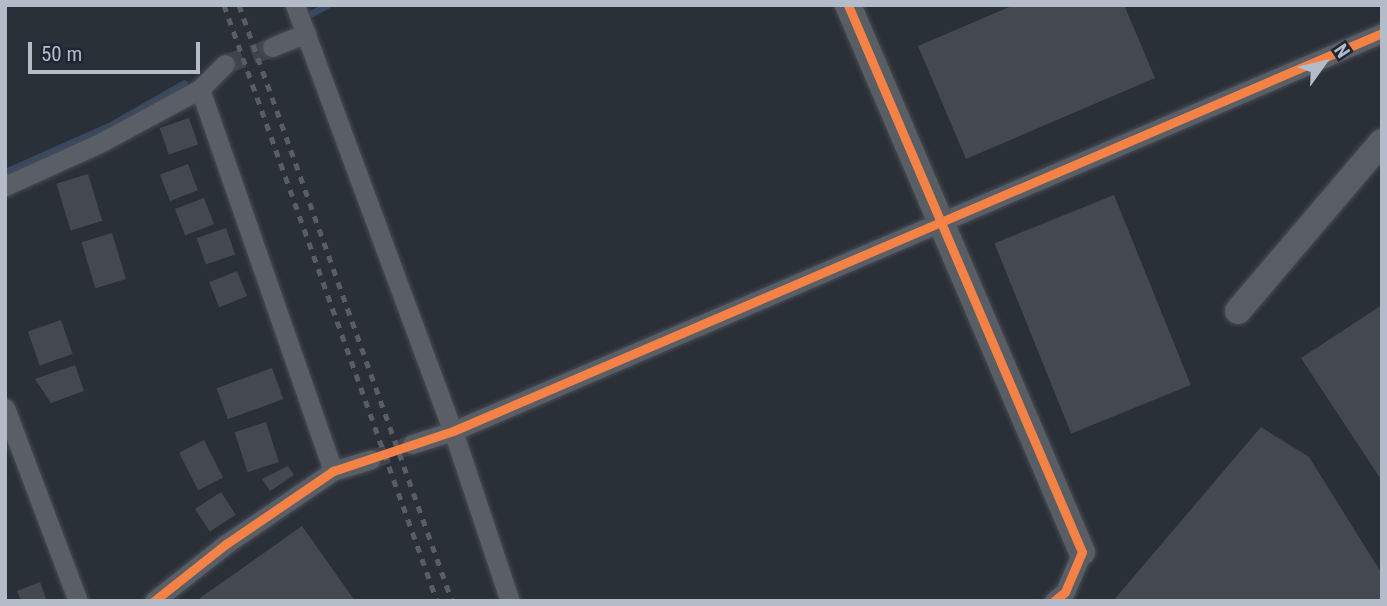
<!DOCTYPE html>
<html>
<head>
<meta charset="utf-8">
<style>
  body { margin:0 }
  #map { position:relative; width:1387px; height:606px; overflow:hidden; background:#2a3038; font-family:"Roboto Condensed",sans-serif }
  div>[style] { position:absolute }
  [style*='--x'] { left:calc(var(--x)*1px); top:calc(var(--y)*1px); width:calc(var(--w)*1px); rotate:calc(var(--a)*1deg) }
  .stream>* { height:7px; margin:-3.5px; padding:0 3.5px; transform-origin:3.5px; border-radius:3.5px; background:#384963 }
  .building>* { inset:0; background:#444950; transform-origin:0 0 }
  .street-tunnel>* { height:19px; margin-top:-9.5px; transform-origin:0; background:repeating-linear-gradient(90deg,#3f454e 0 19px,transparent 0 29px) }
  .roads { filter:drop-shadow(0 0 2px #484c53) drop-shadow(0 0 2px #484c53) }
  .street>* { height:19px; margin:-9.5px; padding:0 9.5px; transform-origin:9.5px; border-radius:9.5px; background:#5a5e66 }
  .secondary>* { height:26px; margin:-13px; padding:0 13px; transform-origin:13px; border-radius:13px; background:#595d64 }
  .rail>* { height:5px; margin-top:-2.5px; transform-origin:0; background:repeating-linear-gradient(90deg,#595d64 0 7px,transparent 0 14px) }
  .cycleway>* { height:9px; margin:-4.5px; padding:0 4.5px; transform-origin:4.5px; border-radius:4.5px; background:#f48246 }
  span { translate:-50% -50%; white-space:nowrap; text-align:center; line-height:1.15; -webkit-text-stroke:6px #1d2633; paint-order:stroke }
  .frame { position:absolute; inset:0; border:7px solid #b4bcc9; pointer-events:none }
  .north { position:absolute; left:1289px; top:28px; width:70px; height:70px; -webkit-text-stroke:5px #1d2633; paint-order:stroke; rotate:56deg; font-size:19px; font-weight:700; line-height:28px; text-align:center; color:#b4bcc9 }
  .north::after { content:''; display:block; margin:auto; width:24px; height:32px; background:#b4bcc9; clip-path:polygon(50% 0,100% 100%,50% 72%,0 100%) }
  .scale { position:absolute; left:28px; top:42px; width:172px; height:32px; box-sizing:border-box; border:4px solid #b4bcc9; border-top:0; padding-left:9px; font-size:21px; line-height:24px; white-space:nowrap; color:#b4bcc9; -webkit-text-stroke:5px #1d2633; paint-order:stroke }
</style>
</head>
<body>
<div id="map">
  <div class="stream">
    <i style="--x:312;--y:13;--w:17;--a:-28"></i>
    <i style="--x:5;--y:172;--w:114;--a:-23.9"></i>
    <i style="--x:109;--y:126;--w:86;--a:-29.8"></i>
  </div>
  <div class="building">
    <i style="clip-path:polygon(1014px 5px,1124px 5px,1155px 78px,966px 159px,918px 46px)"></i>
    <i style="left:189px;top:118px;width:28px;height:31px;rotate:71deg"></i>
    <i style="left:188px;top:164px;width:28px;height:30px;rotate:69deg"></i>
    <i style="left:88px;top:174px;width:49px;height:33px;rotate:73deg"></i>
    <i style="left:1114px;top:195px;width:205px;height:129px;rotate:68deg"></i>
    <i style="left:204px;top:198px;width:28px;height:31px;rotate:69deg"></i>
    <i style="left:226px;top:228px;width:28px;height:31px;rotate:71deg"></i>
    <i style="left:112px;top:233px;width:48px;height:32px;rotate:73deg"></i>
    <i style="left:237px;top:271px;width:27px;height:30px;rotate:68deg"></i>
    <i style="clip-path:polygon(1382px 305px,1382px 481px,1301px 358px)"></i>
    <i style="left:61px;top:320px;width:36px;height:35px;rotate:71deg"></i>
    <i style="clip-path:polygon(75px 365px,84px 391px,51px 403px,35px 379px)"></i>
    <i style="left:272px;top:368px;width:33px;height:59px;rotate:70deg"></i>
    <i style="left:266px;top:422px;width:42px;height:33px;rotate:72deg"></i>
    <i style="clip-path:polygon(1261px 427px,1309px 457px,1382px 574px,1382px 601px,1113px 601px)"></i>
    <i style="left:204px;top:440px;width:42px;height:28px;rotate:63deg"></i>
    <i style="clip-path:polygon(288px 466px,294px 475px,270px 491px,262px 479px)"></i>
    <i style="left:221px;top:492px;width:27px;height:31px;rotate:57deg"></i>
    <i style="clip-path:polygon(302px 526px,355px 601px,202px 601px,200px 598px)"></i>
    <i style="clip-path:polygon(40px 582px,47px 601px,21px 601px,17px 591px)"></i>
  </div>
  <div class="street-tunnel">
    <i style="--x:225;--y:64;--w:50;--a:-19.9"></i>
    <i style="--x:370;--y:460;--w:45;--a:-20.9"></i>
  </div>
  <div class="roads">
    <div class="street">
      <i style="--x:295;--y:5;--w:454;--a:69.7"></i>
      <i style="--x:453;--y:431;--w:179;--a:71.5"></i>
      <i style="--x:272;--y:47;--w:37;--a:-22"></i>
      <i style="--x:200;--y:89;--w:404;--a:70.8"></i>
      <i style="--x:5;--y:186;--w:104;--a:-24.4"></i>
      <i style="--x:100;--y:143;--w:114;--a:-28.4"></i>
      <i style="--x:200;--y:89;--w:35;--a:-45"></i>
      <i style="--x:5;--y:408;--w:206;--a:69.3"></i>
      <i style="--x:412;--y:444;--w:43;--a:-17.6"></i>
      <i style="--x:453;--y:431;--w:1011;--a:-23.19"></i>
      <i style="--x:154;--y:601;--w:92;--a:-38.4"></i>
      <i style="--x:226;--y:544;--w:130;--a:-34.3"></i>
      <i style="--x:333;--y:471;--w:39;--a:-17"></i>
      <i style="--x:1054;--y:601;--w:14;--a:-39"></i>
      <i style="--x:1065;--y:592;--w:43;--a:-67"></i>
    </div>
    <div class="secondary">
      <i style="--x:848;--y:5;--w:595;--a:66.84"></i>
      <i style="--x:1238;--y:311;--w:222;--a:-49.6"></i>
    </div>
  </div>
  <div class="rail">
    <i style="--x:224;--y:5;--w:633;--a:70.33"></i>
    <i style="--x:239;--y:5;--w:633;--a:70.33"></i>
  </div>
  <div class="cycleway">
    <i style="--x:848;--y:5;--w:595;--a:66.84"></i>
    <i style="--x:1082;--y:552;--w:43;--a:113"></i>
    <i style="--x:1065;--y:592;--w:14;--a:141"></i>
    <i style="--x:154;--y:601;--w:92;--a:-38.4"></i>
    <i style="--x:226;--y:544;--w:130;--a:-34.3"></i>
    <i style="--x:333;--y:471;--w:126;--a:-18.4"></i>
    <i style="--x:453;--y:431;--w:1011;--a:-23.19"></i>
  </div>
  <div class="frame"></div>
  <div class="north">N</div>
  <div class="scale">50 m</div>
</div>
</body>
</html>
